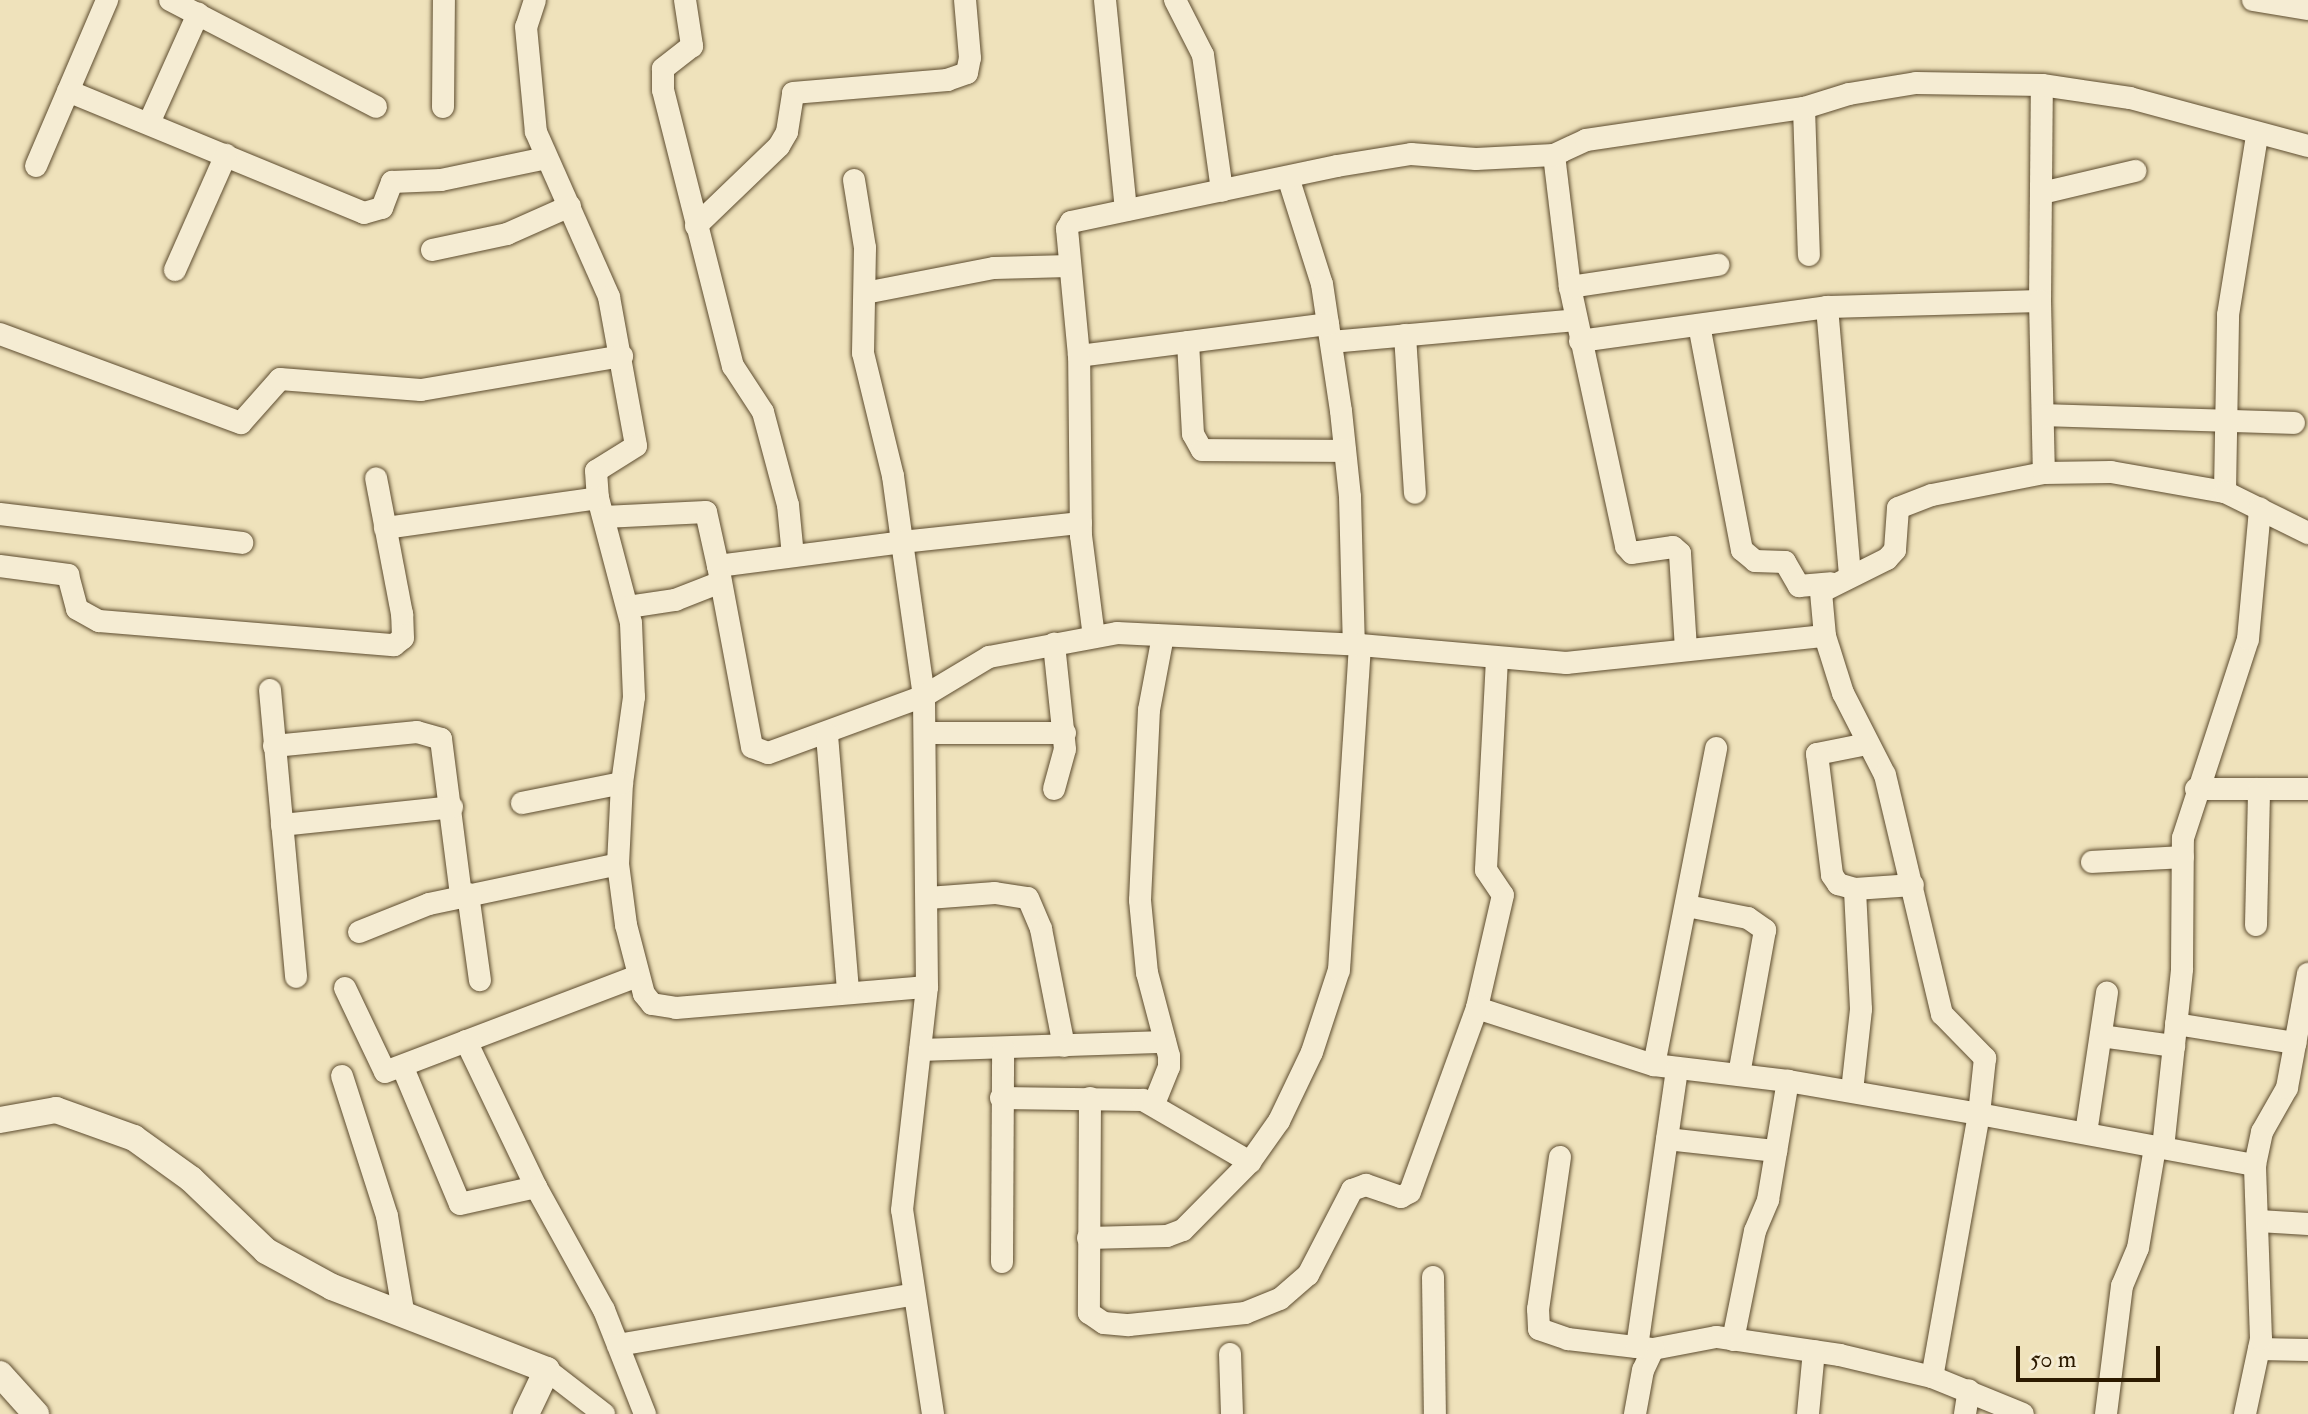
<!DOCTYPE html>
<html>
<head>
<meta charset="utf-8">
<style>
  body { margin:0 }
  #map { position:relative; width:2308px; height:1414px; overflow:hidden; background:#efe2bb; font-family:"IM FELL Double Pica",serif }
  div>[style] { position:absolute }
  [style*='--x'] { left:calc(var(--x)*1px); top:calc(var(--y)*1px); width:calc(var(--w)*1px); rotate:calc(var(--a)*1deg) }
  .roads { filter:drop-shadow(0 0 2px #5d4c2f) drop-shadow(0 0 2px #5d4c2f) }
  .minor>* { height:22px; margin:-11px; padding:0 11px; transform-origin:11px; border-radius:11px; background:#f5ecd3 }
  .tertiary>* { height:26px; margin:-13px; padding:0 13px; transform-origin:13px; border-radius:13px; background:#f5ecd3 }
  span { translate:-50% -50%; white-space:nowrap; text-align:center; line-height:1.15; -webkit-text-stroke:8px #f5ecd3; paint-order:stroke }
  .scale { position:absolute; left:2016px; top:1346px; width:144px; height:36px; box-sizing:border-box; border:4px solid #2c1a00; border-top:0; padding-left:10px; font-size:24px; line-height:28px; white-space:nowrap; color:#2c1a00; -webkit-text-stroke:6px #f5ecd3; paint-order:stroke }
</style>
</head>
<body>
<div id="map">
  <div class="roads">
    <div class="minor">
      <i style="--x:170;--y:0;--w:232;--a:27.4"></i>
      <i style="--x:535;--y:0;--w:28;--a:108"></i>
      <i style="--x:526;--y:27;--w:105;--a:84.6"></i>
      <i style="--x:536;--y:132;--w:180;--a:66.1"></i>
      <i style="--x:609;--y:297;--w:151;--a:79.7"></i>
      <i style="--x:636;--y:446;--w:47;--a:148"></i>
      <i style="--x:596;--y:471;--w:27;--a:86"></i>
      <i style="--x:598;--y:498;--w:129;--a:75.2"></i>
      <i style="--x:631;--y:623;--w:74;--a:87.7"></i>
      <i style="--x:634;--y:697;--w:87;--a:97.9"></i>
      <i style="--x:622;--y:783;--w:81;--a:92.8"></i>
      <i style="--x:618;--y:864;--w:62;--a:82.5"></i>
      <i style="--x:626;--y:925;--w:71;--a:75.4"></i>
      <i style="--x:644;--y:994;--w:13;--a:51"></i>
      <i style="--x:652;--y:1004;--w:24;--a:9"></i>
      <i style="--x:676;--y:1008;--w:252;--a:-4.8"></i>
      <i style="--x:685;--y:0;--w:47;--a:81.3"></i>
      <i style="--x:692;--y:46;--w:37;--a:142"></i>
      <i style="--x:663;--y:69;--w:21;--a:90"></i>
      <i style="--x:663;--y:90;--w:285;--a:75.8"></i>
      <i style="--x:733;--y:366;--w:55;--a:56.9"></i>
      <i style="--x:763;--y:412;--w:96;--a:75"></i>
      <i style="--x:788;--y:505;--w:51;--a:84.4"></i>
      <i style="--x:1105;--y:0;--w:211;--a:84.3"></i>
      <i style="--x:1175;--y:0;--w:62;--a:63"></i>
      <i style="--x:1203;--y:55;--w:137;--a:82"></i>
      <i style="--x:2253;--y:0;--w:56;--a:9.3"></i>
      <i style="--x:68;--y:91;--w:320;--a:22.4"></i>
      <i style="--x:364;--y:213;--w:19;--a:-16"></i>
      <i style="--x:382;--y:208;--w:28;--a:-69"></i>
      <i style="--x:392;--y:182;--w:49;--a:-2.3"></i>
      <i style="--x:441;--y:180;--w:107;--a:-11.8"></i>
      <i style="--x:443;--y:107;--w:107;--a:-89.5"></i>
      <i style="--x:1804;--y:108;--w:147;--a:88.1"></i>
      <i style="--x:149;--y:123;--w:120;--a:-65.8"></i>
      <i style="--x:1554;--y:155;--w:133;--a:83.1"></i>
      <i style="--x:36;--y:166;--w:181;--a:-66.8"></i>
      <i style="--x:1288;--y:177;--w:112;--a:72.4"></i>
      <i style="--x:1322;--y:284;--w:128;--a:81.5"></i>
      <i style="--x:1341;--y:411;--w:86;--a:84"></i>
      <i style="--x:1350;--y:497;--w:148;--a:88.5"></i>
      <i style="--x:854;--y:180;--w:69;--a:80.8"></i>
      <i style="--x:865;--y:248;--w:105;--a:91.1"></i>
      <i style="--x:863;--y:353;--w:127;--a:76.3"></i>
      <i style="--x:893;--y:476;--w:67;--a:82.2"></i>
      <i style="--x:902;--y:542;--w:156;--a:81.9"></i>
      <i style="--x:924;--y:696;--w:166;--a:159.9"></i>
      <i style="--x:768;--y:753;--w:17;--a:-159"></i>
      <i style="--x:752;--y:747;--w:184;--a:-100.6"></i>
      <i style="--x:718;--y:566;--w:186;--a:-7.4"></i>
      <i style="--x:902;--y:542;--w:180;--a:-6.1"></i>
      <i style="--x:2042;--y:193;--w:96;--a:-13.3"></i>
      <i style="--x:696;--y:226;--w:115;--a:-43.9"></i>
      <i style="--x:779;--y:146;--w:16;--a:-60"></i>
      <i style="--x:787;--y:132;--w:39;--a:-81"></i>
      <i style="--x:793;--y:93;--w:155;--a:-4.8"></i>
      <i style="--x:947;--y:80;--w:21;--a:-19"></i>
      <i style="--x:967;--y:73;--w:15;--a:-79"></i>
      <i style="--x:970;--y:58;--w:58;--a:-94.9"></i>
      <i style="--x:432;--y:250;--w:77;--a:-12"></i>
      <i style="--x:507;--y:234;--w:69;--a:-24"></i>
      <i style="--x:175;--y:270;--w:126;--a:-66.1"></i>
      <i style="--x:865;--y:293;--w:131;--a:-11"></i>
      <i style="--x:994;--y:268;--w:76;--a:-1.5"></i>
      <i style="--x:2040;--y:301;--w:216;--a:-89.5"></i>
      <i style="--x:1827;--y:307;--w:270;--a:85.1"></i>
      <i style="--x:1699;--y:325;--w:229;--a:79.2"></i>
      <i style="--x:1742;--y:550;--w:17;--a:40"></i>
      <i style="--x:1755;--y:561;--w:30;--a:2"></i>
      <i style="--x:1785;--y:562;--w:28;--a:60"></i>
      <i style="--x:1799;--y:586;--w:32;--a:-5"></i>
      <i style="--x:0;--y:334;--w:257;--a:20.3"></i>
      <i style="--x:241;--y:423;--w:59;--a:-48.4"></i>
      <i style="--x:280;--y:379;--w:141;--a:4.5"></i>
      <i style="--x:421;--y:390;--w:204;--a:-9.6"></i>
      <i style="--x:1405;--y:335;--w:158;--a:86.4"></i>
      <i style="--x:1580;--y:341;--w:249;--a:-7.8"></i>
      <i style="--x:1827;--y:307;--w:213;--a:-1.6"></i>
      <i style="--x:2040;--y:301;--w:172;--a:88.7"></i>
      <i style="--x:1188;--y:342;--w:92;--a:86.9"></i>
      <i style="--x:1193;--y:434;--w:18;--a:61"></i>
      <i style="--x:1202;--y:450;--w:143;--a:0.4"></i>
      <i style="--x:1331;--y:342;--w:246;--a:-5.1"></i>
      <i style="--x:1079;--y:356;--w:251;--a:-7.3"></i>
      <i style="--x:2044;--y:415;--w:250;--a:1.8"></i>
      <i style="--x:2225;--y:492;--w:177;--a:-89"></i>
      <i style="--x:2228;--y:315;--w:181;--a:-80.8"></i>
      <i style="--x:0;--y:514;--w:244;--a:6.8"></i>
      <i style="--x:604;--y:517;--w:102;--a:-2.8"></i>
      <i style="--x:706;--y:512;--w:55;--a:77.5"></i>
      <i style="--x:385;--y:528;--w:215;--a:-8"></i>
      <i style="--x:0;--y:566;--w:69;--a:7.5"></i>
      <i style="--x:68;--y:575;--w:35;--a:75"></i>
      <i style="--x:77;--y:609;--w:25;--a:29"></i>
      <i style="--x:99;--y:621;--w:296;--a:4.7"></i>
      <i style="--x:394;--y:645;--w:11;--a:-38"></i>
      <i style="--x:403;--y:638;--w:24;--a:-92"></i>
      <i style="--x:402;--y:614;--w:138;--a:-100.8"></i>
      <i style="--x:628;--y:607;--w:48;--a:-8.5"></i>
      <i style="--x:675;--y:600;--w:49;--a:-21.4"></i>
      <i style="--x:1825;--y:636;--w:44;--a:-95.2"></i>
      <i style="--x:1821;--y:592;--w:74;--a:-26.6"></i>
      <i style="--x:1887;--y:559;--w:12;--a:-48"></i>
      <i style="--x:1895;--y:550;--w:42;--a:-85.9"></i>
      <i style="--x:1898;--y:508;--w:36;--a:-21"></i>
      <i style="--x:1932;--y:495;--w:114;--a:-11.1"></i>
      <i style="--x:2044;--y:473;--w:67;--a:-0.9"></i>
      <i style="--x:2111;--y:472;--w:116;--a:10"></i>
      <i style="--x:2225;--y:492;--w:93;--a:26.3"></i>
      <i style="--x:1094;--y:637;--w:102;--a:-97.3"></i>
      <i style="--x:1081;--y:536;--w:180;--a:-90.6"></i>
      <i style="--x:1079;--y:356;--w:128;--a:-95.4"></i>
      <i style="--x:1067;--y:229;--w:8;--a:-60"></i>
      <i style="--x:1071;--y:222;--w:272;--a:-11.9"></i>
      <i style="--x:1337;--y:166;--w:75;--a:-9.2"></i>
      <i style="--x:1411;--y:154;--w:65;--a:4.4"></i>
      <i style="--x:1476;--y:159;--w:78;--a:-2.9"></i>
      <i style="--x:1554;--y:155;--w:35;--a:-25"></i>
      <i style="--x:1586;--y:140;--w:220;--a:-8.4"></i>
      <i style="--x:1804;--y:108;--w:47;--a:-17.3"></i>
      <i style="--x:1849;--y:94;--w:68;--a:-9.3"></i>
      <i style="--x:1916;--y:83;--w:126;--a:0.9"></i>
      <i style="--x:2042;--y:85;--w:89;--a:8.4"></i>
      <i style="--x:2130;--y:98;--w:184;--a:15.1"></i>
      <i style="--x:1686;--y:649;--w:96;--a:-93.6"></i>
      <i style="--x:1680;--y:553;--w:9;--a:-139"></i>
      <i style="--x:1673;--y:547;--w:41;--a:171.7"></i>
      <i style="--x:1632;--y:553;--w:9;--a:-131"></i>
      <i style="--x:1626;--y:546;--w:265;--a:-102.2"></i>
      <i style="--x:1570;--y:287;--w:150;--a:-8.5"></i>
      <i style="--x:1497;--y:659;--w:211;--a:93"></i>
      <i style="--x:1486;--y:870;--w:30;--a:56"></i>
      <i style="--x:1503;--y:895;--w:116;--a:103"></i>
      <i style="--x:1477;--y:1008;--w:186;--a:17.9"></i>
      <i style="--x:1654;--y:1065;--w:135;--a:6.8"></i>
      <i style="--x:1788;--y:1081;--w:194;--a:9.8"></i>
      <i style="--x:1979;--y:1114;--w:267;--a:100.1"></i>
      <i style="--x:1932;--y:1377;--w:95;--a:-166.6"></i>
      <i style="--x:1840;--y:1355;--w:125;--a:-171.7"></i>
      <i style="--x:1716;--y:1337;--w:64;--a:169.2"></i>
      <i style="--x:1653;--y:1349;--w:23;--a:115"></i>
      <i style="--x:1643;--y:1370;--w:45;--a:100.3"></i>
      <i style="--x:270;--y:690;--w:288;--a:84.8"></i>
      <i style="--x:925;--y:733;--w:140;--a:0"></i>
      <i style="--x:827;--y:735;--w:257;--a:85.3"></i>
      <i style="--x:1867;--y:744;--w:51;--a:168.7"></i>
      <i style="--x:1817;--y:754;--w:122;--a:82.9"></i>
      <i style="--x:1832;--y:875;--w:11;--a:56"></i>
      <i style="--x:1838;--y:884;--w:18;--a:16"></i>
      <i style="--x:1855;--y:889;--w:58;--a:-3.9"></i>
      <i style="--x:274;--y:746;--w:144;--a:-5.6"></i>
      <i style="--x:417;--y:732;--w:25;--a:16"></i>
      <i style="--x:441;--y:739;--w:158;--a:82.7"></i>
      <i style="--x:1054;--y:789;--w:41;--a:-74.6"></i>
      <i style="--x:1065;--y:749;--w:106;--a:-96"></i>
      <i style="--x:2196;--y:789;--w:112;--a:0"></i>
      <i style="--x:522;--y:803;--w:102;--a:-11.3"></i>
      <i style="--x:282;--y:825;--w:171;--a:-6"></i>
      <i style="--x:2092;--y:862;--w:91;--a:-3.1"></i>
      <i style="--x:468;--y:894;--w:87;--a:82.1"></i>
      <i style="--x:928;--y:898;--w:67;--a:-4.3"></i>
      <i style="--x:995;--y:893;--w:33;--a:9"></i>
      <i style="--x:1028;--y:898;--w:34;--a:67"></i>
      <i style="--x:1041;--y:929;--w:119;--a:78.9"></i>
      <i style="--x:1687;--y:906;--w:62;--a:11.1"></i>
      <i style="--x:1748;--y:918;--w:21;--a:35"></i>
      <i style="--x:1765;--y:930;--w:147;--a:100.2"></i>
      <i style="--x:2256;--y:925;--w:136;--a:-88.7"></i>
      <i style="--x:359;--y:932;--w:75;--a:-21.8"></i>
      <i style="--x:429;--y:904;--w:193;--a:-11.9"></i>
      <i style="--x:345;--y:988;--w:93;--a:64.5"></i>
      <i style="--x:385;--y:1072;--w:271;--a:-20.8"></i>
      <i style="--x:2176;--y:1024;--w:121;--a:9.1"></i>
      <i style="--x:2101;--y:1036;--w:74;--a:7.8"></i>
      <i style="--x:466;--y:1041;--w:162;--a:64.4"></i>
      <i style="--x:536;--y:1187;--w:141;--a:61.1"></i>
      <i style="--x:604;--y:1310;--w:112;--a:68.5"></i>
      <i style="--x:920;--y:1050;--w:245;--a:-1.9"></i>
      <i style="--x:1654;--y:1065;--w:323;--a:-78.9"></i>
      <i style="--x:403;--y:1068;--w:147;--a:67.3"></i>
      <i style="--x:460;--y:1204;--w:78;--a:-12.6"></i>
      <i style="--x:342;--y:1076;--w:147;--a:72.2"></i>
      <i style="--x:387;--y:1216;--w:101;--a:80.4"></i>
      <i style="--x:1852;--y:1091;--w:82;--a:-83.7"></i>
      <i style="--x:1861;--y:1009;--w:120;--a:-92.9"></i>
      <i style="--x:1001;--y:1098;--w:142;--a:0.8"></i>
      <i style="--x:1143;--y:1100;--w:124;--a:30.1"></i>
      <i style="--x:1090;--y:1098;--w:215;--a:90.3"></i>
      <i style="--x:1089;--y:1313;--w:18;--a:34"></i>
      <i style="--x:1104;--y:1323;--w:25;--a:5"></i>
      <i style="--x:1129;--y:1325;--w:117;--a:-5.9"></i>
      <i style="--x:1245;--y:1313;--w:38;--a:-22"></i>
      <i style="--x:1280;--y:1299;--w:37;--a:-41"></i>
      <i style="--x:1308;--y:1275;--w:96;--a:-62.6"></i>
      <i style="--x:1352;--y:1190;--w:15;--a:-20"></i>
      <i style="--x:1366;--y:1185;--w:37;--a:19"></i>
      <i style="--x:1401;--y:1197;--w:10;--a:-29"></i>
      <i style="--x:1410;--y:1192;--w:196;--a:-70"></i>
      <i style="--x:1154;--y:1104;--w:40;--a:-68"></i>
      <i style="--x:1169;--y:1067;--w:11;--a:-90"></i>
      <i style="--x:1169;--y:1056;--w:86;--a:-104.8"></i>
      <i style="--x:1147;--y:973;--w:73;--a:-95.5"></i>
      <i style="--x:1140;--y:900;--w:190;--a:-87.3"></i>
      <i style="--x:1149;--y:710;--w:75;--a:-79.3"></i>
      <i style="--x:2086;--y:1133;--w:142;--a:-81.5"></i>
      <i style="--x:1667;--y:1139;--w:110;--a:6.3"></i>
      <i style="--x:2163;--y:1148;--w:180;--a:-83.9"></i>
      <i style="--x:2182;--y:969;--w:131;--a:-89.6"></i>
      <i style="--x:2183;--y:838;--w:209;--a:-71.9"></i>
      <i style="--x:2248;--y:639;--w:131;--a:-84.7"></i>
      <i style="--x:1560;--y:1157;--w:154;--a:98.2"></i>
      <i style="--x:1538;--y:1309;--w:20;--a:87"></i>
      <i style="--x:1539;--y:1329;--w:31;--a:19"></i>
      <i style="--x:1568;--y:1339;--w:86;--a:6.7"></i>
      <i style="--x:2259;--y:1221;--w:49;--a:3.5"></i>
      <i style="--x:1088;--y:1238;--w:79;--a:-1.5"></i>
      <i style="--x:1167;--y:1236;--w:17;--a:-21"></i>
      <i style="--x:1183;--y:1230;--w:95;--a:-45.4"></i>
      <i style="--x:1250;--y:1162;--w:50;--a:-54.7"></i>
      <i style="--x:1279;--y:1121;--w:76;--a:-64.4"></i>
      <i style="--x:1312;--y:1052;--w:86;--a:-71.8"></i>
      <i style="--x:1339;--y:970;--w:326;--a:-86.3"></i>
      <i style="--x:1002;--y:1262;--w:213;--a:-89.7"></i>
      <i style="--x:1433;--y:1277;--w:137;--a:89.2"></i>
      <i style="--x:1733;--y:1340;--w:111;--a:-78.6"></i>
      <i style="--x:1755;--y:1231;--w:34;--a:-67"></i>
      <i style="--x:1768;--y:1200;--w:121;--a:-80.5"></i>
      <i style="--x:618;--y:1345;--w:298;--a:-9.7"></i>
      <i style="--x:1637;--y:1347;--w:280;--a:-81.8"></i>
      <i style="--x:2259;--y:1349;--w:49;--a:1.2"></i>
      <i style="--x:1230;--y:1354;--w:60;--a:88.1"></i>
      <i style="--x:547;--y:1370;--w:72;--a:37.7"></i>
      <i style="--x:1932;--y:1377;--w:98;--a:22.1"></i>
      <i style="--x:933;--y:1414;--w:206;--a:-98.6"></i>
      <i style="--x:902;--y:1210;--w:224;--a:-83.6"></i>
      <i style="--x:927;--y:987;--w:291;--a:-90.6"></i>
      <i style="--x:924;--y:696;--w:76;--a:-31"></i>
      <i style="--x:989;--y:657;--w:130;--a:-10.6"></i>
      <i style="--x:1117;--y:633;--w:243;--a:2.8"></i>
      <i style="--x:1360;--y:645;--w:207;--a:5"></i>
      <i style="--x:1566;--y:663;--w:260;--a:-6"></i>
      <i style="--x:1825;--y:636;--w:60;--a:72.5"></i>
      <i style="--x:1843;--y:693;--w:92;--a:62.9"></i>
      <i style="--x:1885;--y:775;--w:246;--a:76.6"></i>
      <i style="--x:1942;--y:1014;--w:62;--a:45.7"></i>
      <i style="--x:1985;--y:1058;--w:56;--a:96.1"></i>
      <i style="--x:1979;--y:1114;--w:281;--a:10.5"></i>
      <i style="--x:2255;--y:1165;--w:34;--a:-78"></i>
      <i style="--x:2262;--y:1132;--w:51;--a:-60.4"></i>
      <i style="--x:2287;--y:1088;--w:116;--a:-79.6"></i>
      <i style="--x:1808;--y:1414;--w:63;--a:-84.6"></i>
      <i style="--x:1965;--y:1414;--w:24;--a:-81"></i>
      <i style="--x:2106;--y:1414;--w:129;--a:-82.9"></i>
      <i style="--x:2122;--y:1286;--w:41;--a:-67.2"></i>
      <i style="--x:2138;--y:1248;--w:102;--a:-80.4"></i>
      <i style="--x:2245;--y:1414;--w:77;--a:-78"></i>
      <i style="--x:2261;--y:1339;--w:174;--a:-92"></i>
    </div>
    <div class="tertiary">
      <i style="--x:0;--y:1120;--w:57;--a:-10.1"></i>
      <i style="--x:56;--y:1110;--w:83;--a:19.7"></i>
      <i style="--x:134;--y:1138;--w:70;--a:35.7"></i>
      <i style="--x:191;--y:1179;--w:104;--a:43.8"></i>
      <i style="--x:266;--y:1251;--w:75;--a:28.6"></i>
      <i style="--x:332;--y:1287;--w:230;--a:21.1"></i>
      <i style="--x:547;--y:1370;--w:49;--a:115.5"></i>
      <i style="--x:0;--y:1374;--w:54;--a:48"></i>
    </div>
  </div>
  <div class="scale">50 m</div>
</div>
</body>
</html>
